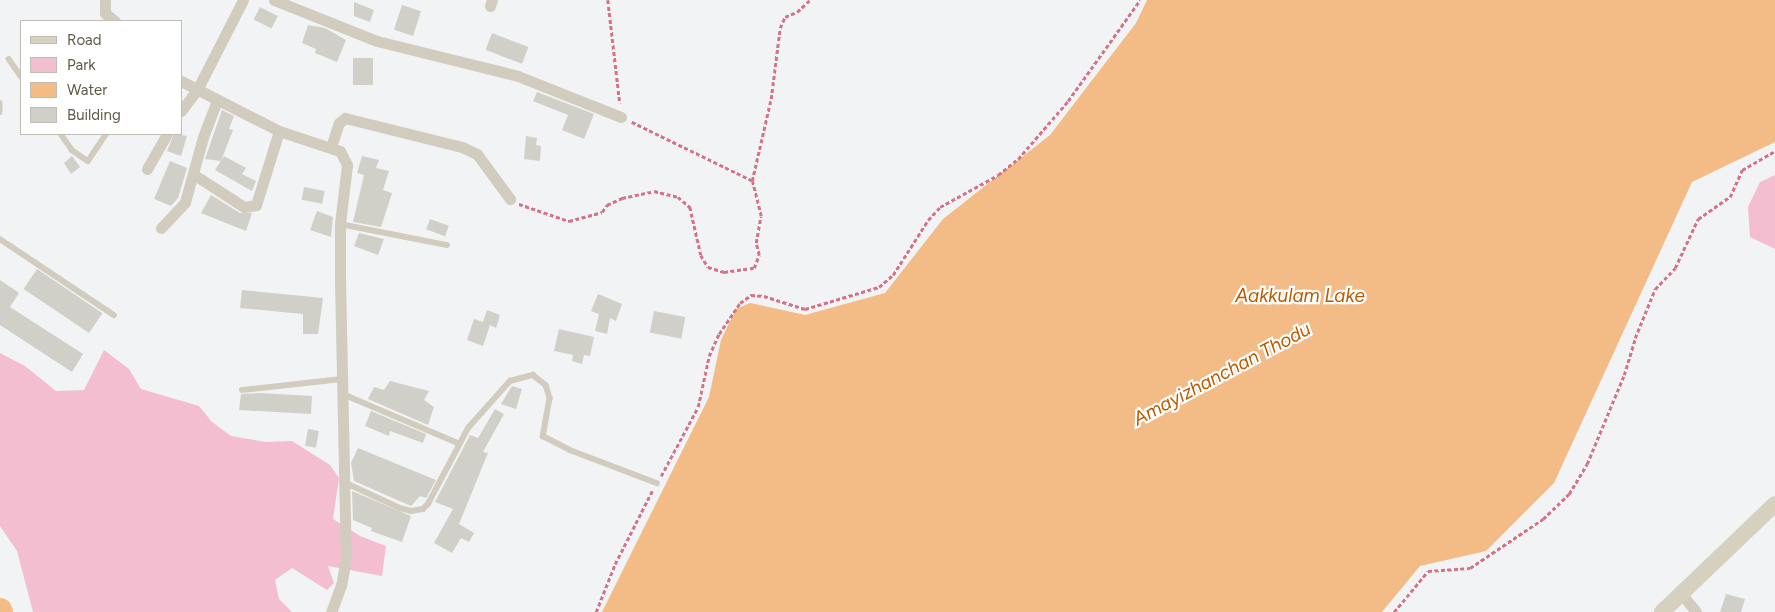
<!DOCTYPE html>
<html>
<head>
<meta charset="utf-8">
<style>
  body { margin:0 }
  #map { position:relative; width:1775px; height:612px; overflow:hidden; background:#f1f3f4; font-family:Figtree,sans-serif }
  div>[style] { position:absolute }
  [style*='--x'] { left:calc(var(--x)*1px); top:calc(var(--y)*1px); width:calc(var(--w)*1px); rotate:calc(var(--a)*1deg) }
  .green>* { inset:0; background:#f3bed0 }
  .water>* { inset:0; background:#f3bc87 }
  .river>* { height:24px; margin:-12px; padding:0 12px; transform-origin:12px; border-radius:12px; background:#f3bc87 }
  .building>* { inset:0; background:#d1d0c8; transform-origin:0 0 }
  .path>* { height:2.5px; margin-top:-1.25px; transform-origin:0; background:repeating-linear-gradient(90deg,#d57288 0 4px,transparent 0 6.5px) }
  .service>* { height:5.5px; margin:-2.75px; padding:0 2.75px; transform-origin:2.75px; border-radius:2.75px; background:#d2ccbe }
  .minor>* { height:11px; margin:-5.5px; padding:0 5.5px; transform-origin:5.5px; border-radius:5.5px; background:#d2ccbe }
  .secondary>* { height:16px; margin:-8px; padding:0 8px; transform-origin:8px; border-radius:8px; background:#d6d1be }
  span { translate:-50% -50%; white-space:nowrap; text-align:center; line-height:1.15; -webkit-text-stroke:4.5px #fff; paint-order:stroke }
  .water-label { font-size:19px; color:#ba5b01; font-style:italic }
  .legend { position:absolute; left:20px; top:20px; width:162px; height:115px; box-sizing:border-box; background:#fff; border:1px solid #c0bdb5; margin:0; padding:6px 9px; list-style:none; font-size:15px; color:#615a47 }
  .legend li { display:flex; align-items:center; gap:10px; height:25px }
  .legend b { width:25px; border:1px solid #c0bdb5 }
</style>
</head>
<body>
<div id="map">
  <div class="green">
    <i style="clip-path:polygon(1775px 175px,1775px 249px,1750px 237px,1748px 207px,1760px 182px)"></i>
    <i style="clip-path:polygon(104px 350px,129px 369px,141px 389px,199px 406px,212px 422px,231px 436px,266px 442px,292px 441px,330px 465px,339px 478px,333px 519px,360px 536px,386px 546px,382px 576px,328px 566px,334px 583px,327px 590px,292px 568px,275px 580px,279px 599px,292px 612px,33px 612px,17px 551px,0 526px,0 353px,25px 366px,56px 391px,84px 390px)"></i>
  </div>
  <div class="water">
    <i style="clip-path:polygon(1147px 0,1775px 0,1775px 142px,1692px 182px,1554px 483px,1486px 551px,1420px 566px,1382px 612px,602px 612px,709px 397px,721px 340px,736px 309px,750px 303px,805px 315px,885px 293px,943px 219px,1050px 135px,1136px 23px)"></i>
  </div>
  <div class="river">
    <i style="--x:0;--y:610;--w:2;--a:63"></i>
  </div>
  <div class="building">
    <i style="clip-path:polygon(354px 2px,374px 10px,370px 22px,354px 16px)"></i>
    <i style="left:402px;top:5px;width:20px;height:26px;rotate:18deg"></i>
    <i style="left:260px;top:7px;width:20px;height:14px;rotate:27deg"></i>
    <i style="clip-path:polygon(308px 25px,325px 28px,346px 40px,337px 62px,315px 53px,316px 49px,302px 43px)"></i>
    <i style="left:492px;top:33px;width:39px;height:18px;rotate:21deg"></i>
    <i style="left:353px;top:58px;width:20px;height:27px"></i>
    <i style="clip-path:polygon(537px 92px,594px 114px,584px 139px,562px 130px,568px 115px,533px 101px)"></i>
    <i style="clip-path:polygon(222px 110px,234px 116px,229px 129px,233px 130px,221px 161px,205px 159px)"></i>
    <i style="clip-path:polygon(174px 134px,187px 136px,181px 156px,167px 151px)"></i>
    <i style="clip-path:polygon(526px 136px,537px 138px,536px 145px,541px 146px,540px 161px,524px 159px)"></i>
    <i style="clip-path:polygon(72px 156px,80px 167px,71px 174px,64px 163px)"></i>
    <i style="clip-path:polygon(224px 156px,246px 168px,242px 174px,256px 181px,252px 191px,215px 170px)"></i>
    <i style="clip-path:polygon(362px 156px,379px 160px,376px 168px,389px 171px,383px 190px,392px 193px,381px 227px,353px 222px,364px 175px,357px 173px)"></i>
    <i style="clip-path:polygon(170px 161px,187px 168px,178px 198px,171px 206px,154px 199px)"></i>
    <i style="left:304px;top:187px;width:21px;height:13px;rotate:11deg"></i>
    <i style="clip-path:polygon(211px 195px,240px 213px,252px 213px,246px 231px,201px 213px)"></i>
    <i style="clip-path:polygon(317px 211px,333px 217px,331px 237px,310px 230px)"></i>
    <i style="left:430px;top:219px;width:20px;height:11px;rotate:20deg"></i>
    <i style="clip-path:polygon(359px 233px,384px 239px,378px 255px,354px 246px)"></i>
    <i style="left:37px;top:269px;width:79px;height:24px;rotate:34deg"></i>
    <i style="clip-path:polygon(0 280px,19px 293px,10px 307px,83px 354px,72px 372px,0 325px)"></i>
    <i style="clip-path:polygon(242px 290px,323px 298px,318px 334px,303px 334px,303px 314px,240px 308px)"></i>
    <i style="clip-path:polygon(598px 294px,622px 304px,616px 321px,610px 318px,607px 334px,595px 331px,599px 314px,591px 311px)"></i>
    <i style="clip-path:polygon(487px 310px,500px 315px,496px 328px,490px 325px,483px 346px,467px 340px,474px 319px,483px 322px)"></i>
    <i style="left:654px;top:311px;width:32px;height:22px;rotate:11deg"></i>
    <i style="clip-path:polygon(559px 329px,594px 337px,590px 356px,584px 355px,582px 364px,572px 361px,573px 355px,554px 351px)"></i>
    <i style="clip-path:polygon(390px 381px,429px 391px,424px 400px,434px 407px,428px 425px,368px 399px,374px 387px,384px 390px)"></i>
    <i style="clip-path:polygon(512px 386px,522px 389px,516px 409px,501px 404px)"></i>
    <i style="clip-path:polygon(260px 393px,312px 396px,311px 414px,239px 410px,241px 394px)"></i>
    <i style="clip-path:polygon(495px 409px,504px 414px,483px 452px,488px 453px,459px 524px,474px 533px,469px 542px,461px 538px,452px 553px,434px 543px,453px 509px,435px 502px,470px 435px,478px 438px)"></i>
    <i style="clip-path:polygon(371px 411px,426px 434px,423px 443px,390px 431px,389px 436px,365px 426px)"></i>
    <i style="left:308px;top:429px;width:11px;height:17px;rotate:10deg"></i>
    <i style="clip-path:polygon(358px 448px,436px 480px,426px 498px,420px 496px,411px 506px,354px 481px,351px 463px)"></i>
    <i style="clip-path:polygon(352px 491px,411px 516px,402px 542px,371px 531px,372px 528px,353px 520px)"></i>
    <i style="clip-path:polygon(1726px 594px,1745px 599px,1741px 612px,1720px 612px)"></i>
  </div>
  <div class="path">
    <i style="--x:608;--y:0;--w:104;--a:83.4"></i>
    <i style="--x:752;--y:181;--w:84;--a:-77"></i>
    <i style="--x:771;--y:99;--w:72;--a:-82.8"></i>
    <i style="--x:780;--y:28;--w:12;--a:-66"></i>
    <i style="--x:785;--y:17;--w:13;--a:-23"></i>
    <i style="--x:797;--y:12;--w:18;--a:-43"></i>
    <i style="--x:519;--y:204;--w:53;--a:18.8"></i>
    <i style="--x:569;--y:221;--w:34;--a:-15"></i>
    <i style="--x:602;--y:212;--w:9;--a:-54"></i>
    <i style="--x:607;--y:205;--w:17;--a:-25"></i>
    <i style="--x:622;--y:198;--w:33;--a:-12"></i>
    <i style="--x:654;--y:191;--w:25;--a:14"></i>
    <i style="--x:678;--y:197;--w:16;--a:40"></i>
    <i style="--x:690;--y:207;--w:49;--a:77.1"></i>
    <i style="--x:701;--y:255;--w:14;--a:60"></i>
    <i style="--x:708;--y:267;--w:17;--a:17"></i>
    <i style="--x:724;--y:272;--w:30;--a:-8"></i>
    <i style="--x:754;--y:268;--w:14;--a:-69"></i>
    <i style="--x:759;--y:255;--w:12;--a:-104"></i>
    <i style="--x:756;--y:243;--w:27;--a:-80"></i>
    <i style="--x:761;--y:216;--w:36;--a:-104"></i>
    <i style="--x:752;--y:181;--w:135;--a:-154"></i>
    <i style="--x:661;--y:476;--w:78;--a:-61.8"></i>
    <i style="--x:698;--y:407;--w:52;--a:-77.8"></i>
    <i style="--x:709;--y:356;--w:24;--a:-66"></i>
    <i style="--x:719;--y:334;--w:37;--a:-56"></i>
    <i style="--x:740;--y:303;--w:14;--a:-36"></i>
    <i style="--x:751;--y:295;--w:13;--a:4"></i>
    <i style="--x:764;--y:296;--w:43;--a:17.6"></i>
    <i style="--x:805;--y:309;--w:77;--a:-16.6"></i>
    <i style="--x:879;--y:287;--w:18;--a:-41"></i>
    <i style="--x:893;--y:275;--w:65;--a:-57.5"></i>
    <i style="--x:928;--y:220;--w:18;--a:-47"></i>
    <i style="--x:940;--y:207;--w:66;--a:-28.9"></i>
    <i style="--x:998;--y:175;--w:26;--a:-39"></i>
    <i style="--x:1018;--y:159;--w:77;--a:-49.2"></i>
    <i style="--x:1068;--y:101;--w:124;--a:-54.5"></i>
    <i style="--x:596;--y:612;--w:52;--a:-68.4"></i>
    <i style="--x:615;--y:564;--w:82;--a:-63.1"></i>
    <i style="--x:1394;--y:612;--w:53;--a:-50.3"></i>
    <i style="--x:1428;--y:571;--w:42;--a:-4.1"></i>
    <i style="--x:1470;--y:568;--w:88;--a:-33.9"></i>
    <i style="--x:1543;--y:519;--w:36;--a:-44"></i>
    <i style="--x:1569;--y:494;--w:35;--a:-59"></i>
    <i style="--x:1587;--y:464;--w:96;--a:-67.4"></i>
    <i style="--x:1624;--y:375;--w:39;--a:-73"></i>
    <i style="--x:1635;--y:338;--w:53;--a:-67.8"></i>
    <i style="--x:1655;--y:289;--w:29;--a:-46"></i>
    <i style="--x:1675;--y:268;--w:54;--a:-64.9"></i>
    <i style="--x:1698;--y:219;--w:39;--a:-35"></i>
    <i style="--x:1730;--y:197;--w:30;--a:-66"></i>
    <i style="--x:1742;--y:170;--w:38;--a:-30"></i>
  </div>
  <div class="service">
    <i style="--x:9;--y:59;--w:21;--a:55"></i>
    <i style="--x:0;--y:103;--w:9;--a:90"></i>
    <i style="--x:61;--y:134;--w:19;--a:55"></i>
    <i style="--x:72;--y:150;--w:19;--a:35"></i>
    <i style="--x:88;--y:161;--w:32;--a:-56"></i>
    <i style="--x:340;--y:224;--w:109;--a:11.1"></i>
    <i style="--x:0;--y:239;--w:137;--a:33.7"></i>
    <i style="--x:242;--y:390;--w:100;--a:-6.3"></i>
    <i style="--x:343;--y:394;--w:125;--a:23.1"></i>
    <i style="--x:344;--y:482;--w:62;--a:24.9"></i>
    <i style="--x:400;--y:508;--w:11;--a:15"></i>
    <i style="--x:411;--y:511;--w:12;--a:-9"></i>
    <i style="--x:423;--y:509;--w:7;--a:-45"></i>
    <i style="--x:428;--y:504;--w:86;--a:-62.2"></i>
    <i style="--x:468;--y:428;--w:63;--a:-48.2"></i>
    <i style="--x:510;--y:381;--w:24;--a:-15"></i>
    <i style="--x:533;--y:375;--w:16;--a:38"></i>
    <i style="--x:546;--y:385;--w:14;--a:73"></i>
    <i style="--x:550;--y:398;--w:39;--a:100"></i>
    <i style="--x:543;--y:436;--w:30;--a:27"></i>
    <i style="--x:570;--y:450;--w:93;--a:20.8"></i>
  </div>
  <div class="minor">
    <i style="--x:105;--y:0;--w:13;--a:90"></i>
    <i style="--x:105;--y:13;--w:13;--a:39"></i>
    <i style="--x:274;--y:0;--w:111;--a:21.7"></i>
    <i style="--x:377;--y:41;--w:145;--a:13.9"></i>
    <i style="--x:518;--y:76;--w:111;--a:21.7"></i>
    <i style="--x:490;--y:6;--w:6;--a:-72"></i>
    <i style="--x:181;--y:81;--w:110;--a:27"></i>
    <i style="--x:279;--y:131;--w:64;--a:18.2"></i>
    <i style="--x:340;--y:151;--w:16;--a:63"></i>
    <i style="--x:347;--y:165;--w:59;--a:96.8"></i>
    <i style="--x:340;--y:224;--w:55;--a:90"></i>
    <i style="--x:340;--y:279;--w:279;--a:88.8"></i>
    <i style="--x:346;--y:558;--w:27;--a:100"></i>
    <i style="--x:341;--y:585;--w:29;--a:110"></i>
    <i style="--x:181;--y:111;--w:26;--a:-53"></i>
    <i style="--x:197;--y:90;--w:101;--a:-62.9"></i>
    <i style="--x:331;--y:147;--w:25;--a:-72"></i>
    <i style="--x:339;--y:123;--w:8;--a:-40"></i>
    <i style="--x:345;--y:118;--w:121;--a:13.9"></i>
    <i style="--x:462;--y:147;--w:17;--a:25"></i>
    <i style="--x:477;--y:154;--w:56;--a:53.7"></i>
    <i style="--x:147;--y:169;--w:40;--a:-60.3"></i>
    <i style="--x:193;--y:174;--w:61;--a:32.9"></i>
    <i style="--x:244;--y:207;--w:12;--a:-9"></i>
    <i style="--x:256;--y:205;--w:77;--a:-72.7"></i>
    <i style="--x:161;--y:228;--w:35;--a:-47"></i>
    <i style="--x:185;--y:202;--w:67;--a:-74.5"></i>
    <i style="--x:203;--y:137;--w:39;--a:-69"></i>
    <i style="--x:1680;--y:592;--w:26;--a:51"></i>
  </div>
  <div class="secondary">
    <i style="--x:1662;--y:612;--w:156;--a:-43.7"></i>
  </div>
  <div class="water-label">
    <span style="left:1300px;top:296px">Aakkulam Lake</span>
    <span style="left:1222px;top:374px;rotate:-28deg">Amayizhanchan Thodu</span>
  </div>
  <ul class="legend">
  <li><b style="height:6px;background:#d6d1be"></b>Road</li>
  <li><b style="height:14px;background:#f3bed0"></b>Park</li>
  <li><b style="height:14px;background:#f3bc87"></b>Water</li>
  <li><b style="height:14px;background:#d1d0c8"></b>Building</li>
  </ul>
</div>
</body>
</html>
